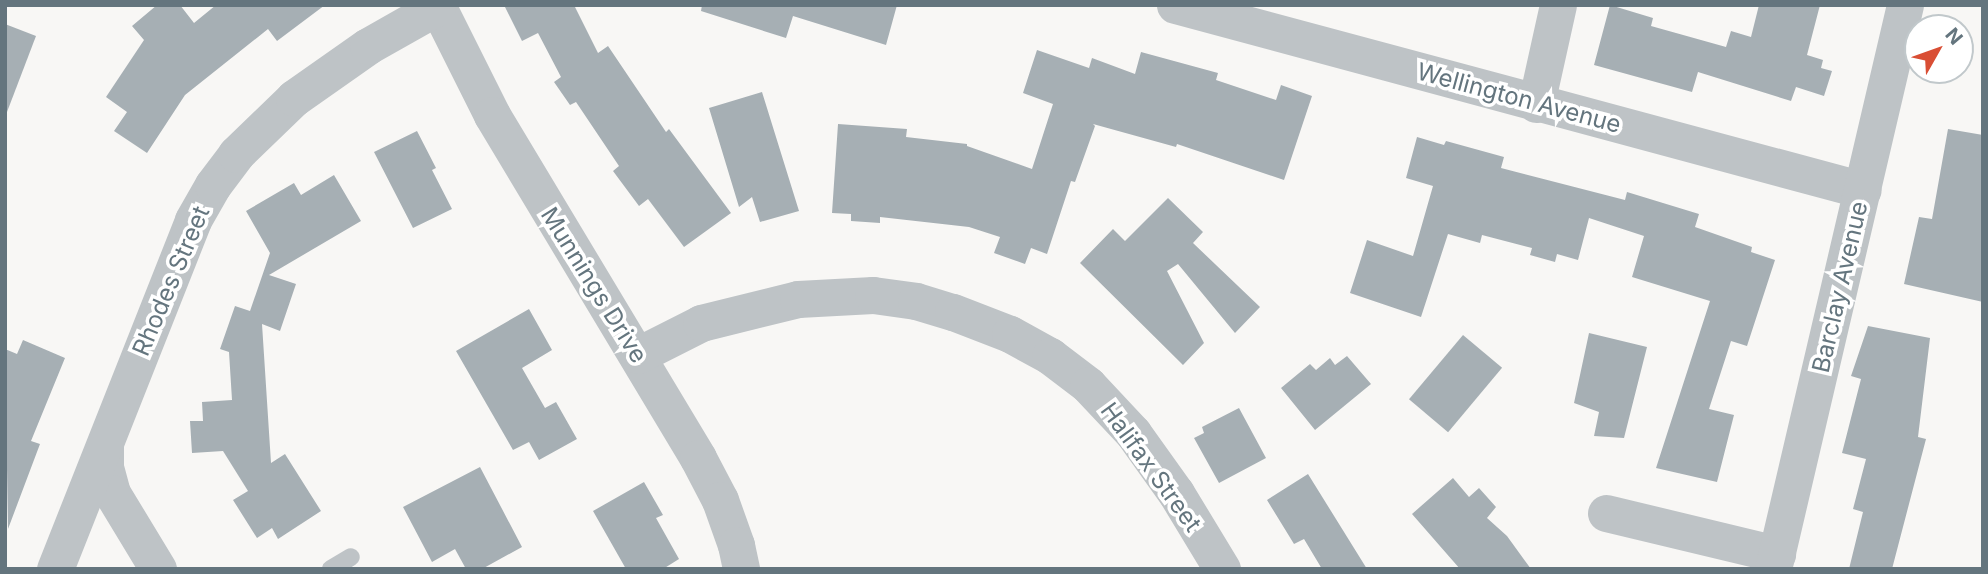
<!DOCTYPE html>
<html>
<head>
<meta charset="utf-8">
<style>
  body { margin:0 }
  #map { position:relative; width:1988px; height:574px; overflow:hidden; background:#f8f7f5; font-family:Inter,sans-serif }
  div>[style] { position:absolute }
  [style*='--x'] { left:calc(var(--x)*1px); top:calc(var(--y)*1px); width:calc(var(--w)*1px); rotate:calc(var(--a)*1deg) }
  .building>* { inset:0; background:#a6afb4; transform-origin:0 0 }
  .lane>* { height:18px; margin:-9px; padding:0 9px; transform-origin:9px; border-radius:9px; background:#bec3c6 }
  .street>* { height:37px; margin:-18.5px; padding:0 18.5px; transform-origin:18.5px; border-radius:18.5px; background:#bec3c6 }
  span { translate:-50% -50%; white-space:nowrap; text-align:center; line-height:1.15; -webkit-text-stroke:7px #fff; paint-order:stroke }
  .street-label { font-size:24px; color:#64757e }
  .frame { position:absolute; inset:0; border:7px solid #64757e; pointer-events:none }
  .north { position:absolute; left:1904px; top:14px; width:70px; height:70px; box-sizing:border-box; background:#fff; border:2px solid #c1c8cb; border-radius:50%; rotate:50deg; font-size:19px; font-weight:700; line-height:28px; text-align:center; color:#64757e }
  .north::after { content:''; display:block; margin:auto; width:24px; height:32px; background:#d94e34; clip-path:polygon(50% 0,100% 100%,50% 72%,0 100%) }
</style>
</head>
<body>
<div id="map">
  <div class="building">
    <i style="clip-path:polygon(157px 5px,180px 5px,194px 23px,216px 5px,325px 5px,277px 41px,268px 29px,185px 95px,147px 153px,114px 131px,127px 112px,106px 97px,144px 40px,132px 26px)"></i>
    <i style="clip-path:polygon(504px 5px,574px 5px,598px 53px,608px 46px,666px 132px,669px 129px,731px 213px,684px 247px,648px 199px,639px 206px,613px 171px,619px 166px,576px 102px,570px 105px,554px 82px,561px 77px,538px 33px,522px 41px)"></i>
    <i style="clip-path:polygon(702px 5px,897px 5px,886px 45px,793px 16px,786px 38px,701px 11px)"></i>
    <i style="clip-path:polygon(1610px 5px,1653px 18px,1651px 26px,1726px 47px,1731px 31px,1751px 37px,1759px 5px,1820px 5px,1807px 55px,1823px 60px,1821px 68px,1832px 71px,1824px 96px,1796px 87px,1791px 101px,1698px 72px,1692px 92px,1594px 65px)"></i>
    <i style="clip-path:polygon(5px 24px,36px 36px,7px 112px,5px 111px)"></i>
    <i style="clip-path:polygon(1037px 50px,1089px 68px,1092px 58px,1135px 74px,1141px 52px,1218px 73px,1216px 80px,1276px 100px,1281px 85px,1312px 96px,1284px 180px,1177px 144px,1176px 147px,1093px 124px,1095px 126px,1075px 182px,1071px 181px,1047px 254px,1031px 248px,1025px 264px,994px 253px,1000px 237px,969px 227px,880px 217px,880px 223px,851px 221px,851px 214px,832px 213px,838px 124px,907px 129px,906px 137px,967px 144px,967px 146px,1032px 169px,1053px 104px,1023px 93px)"></i>
    <i style="clip-path:polygon(762px 92px,799px 211px,760px 222px,752px 197px,739px 207px,709px 108px)"></i>
    <i style="clip-path:polygon(1948px 129px,1983px 135px,1983px 302px,1904px 284px,1919px 217px,1932px 219px)"></i>
    <i style="clip-path:polygon(417px 131px,436px 168px,432px 170px,452px 209px,413px 228px,374px 152px)"></i>
    <i style="clip-path:polygon(1417px 137px,1444px 145px,1446px 141px,1504px 157px,1501px 168px,1625px 200px,1627px 192px,1699px 214px,1695px 227px,1752px 247px,1751px 252px,1775px 260px,1747px 346px,1731px 341px,1709px 409px,1734px 415px,1717px 482px,1656px 468px,1710px 301px,1632px 277px,1644px 236px,1589px 218px,1578px 260px,1557px 254px,1555px 262px,1530px 255px,1532px 248px,1482px 235px,1480px 243px,1448px 234px,1421px 317px,1350px 293px,1367px 240px,1413px 256px,1433px 186px,1406px 178px)"></i>
    <i style="clip-path:polygon(334px 175px,361px 221px,269px 275px,296px 284px,280px 331px,262px 324px,271px 463px,285px 454px,321px 511px,278px 539px,272px 528px,257px 538px,233px 500px,248px 491px,223px 451px,192px 453px,190px 421px,203px 421px,202px 402px,232px 400px,229px 352px,220px 349px,235px 306px,250px 311px,270px 253px,246px 211px,294px 183px,301px 195px)"></i>
    <i style="clip-path:polygon(1168px 198px,1203px 232px,1193px 243px,1260px 307px,1235px 333px,1178px 264px,1167px 271px,1204px 343px,1183px 365px,1080px 263px,1113px 229px,1125px 241px)"></i>
    <i style="clip-path:polygon(529px 309px,552px 350px,522px 368px,545px 408px,556px 402px,577px 439px,539px 460px,529px 442px,513px 450px,456px 351px)"></i>
    <i style="clip-path:polygon(1868px 326px,1930px 338px,1918px 437px,1926px 439px,1892px 569px,1849px 569px,1863px 512px,1853px 509px,1866px 459px,1842px 453px,1861px 379px,1851px 376px)"></i>
    <i style="clip-path:polygon(1589px 333px,1647px 347px,1624px 438px,1594px 436px,1599px 412px,1574px 403px)"></i>
    <i style="left:1463px;top:335px;width:51px;height:84px;rotate:40deg"></i>
    <i style="clip-path:polygon(23px 340px,65px 358px,31px 441px,40px 444px,8px 529px,5px 349px,17px 354px)"></i>
    <i style="clip-path:polygon(1347px 356px,1371px 384px,1315px 430px,1281px 388px,1310px 364px,1316px 370px,1330px 358px,1335px 365px)"></i>
    <i style="clip-path:polygon(1239px 408px,1266px 458px,1219px 483px,1194px 438px,1204px 433px,1202px 427px)"></i>
    <i style="clip-path:polygon(480px 467px,522px 547px,482px 569px,466px 569px,455px 549px,432px 562px,403px 507px)"></i>
    <i style="clip-path:polygon(1308px 474px,1367px 569px,1322px 569px,1304px 539px,1294px 544px,1267px 500px)"></i>
    <i style="clip-path:polygon(1453px 478px,1469px 497px,1479px 488px,1496px 507px,1487px 518px,1507px 536px,1531px 569px,1460px 569px,1412px 514px)"></i>
    <i style="clip-path:polygon(644px 482px,663px 515px,656px 518px,679px 559px,663px 569px,626px 569px,593px 511px)"></i>
  </div>
  <div class="lane">
    <i style="--x:331;--y:569;--w:23;--a:-31"></i>
  </div>
  <div class="street">
    <i style="--x:437;--y:5;--w:123;--a:63.4"></i>
    <i style="--x:492;--y:115;--w:400;--a:59"></i>
    <i style="--x:698;--y:458;--w:47;--a:62.4"></i>
    <i style="--x:720;--y:500;--w:48;--a:70.4"></i>
    <i style="--x:736;--y:545;--w:25;--a:78"></i>
    <i style="--x:1175;--y:5;--w:712;--a:15.05"></i>
    <i style="--x:1536;--y:104;--w:101;--a:-77.5"></i>
    <i style="--x:638;--y:355;--w:71;--a:-26.9"></i>
    <i style="--x:701;--y:323;--w:100;--a:-13.9"></i>
    <i style="--x:798;--y:299;--w:75;--a:-3.1"></i>
    <i style="--x:873;--y:295;--w:43;--a:7.9"></i>
    <i style="--x:916;--y:301;--w:39;--a:17"></i>
    <i style="--x:953;--y:312;--w:61;--a:21.1"></i>
    <i style="--x:1010;--y:334;--w:46;--a:28.8"></i>
    <i style="--x:1050;--y:356;--w:48;--a:37.3"></i>
    <i style="--x:1088;--y:385;--w:66;--a:46.8"></i>
    <i style="--x:1133;--y:433;--w:74;--a:54.4"></i>
    <i style="--x:1176;--y:493;--w:89;--a:58.8"></i>
    <i style="--x:105;--y:446;--w:21;--a:90"></i>
    <i style="--x:105;--y:467;--w:27;--a:75"></i>
    <i style="--x:112;--y:493;--w:89;--a:58.8"></i>
    <i style="--x:1606;--y:513;--w:176;--a:13.5"></i>
    <i style="--x:55;--y:569;--w:375;--a:-68.4"></i>
    <i style="--x:193;--y:220;--w:40;--a:-60.3"></i>
    <i style="--x:213;--y:185;--w:39;--a:-53"></i>
    <i style="--x:236;--y:154;--w:81;--a:-44"></i>
    <i style="--x:294;--y:98;--w:90;--a:-35.1"></i>
    <i style="--x:368;--y:46;--w:79;--a:-29.5"></i>
    <i style="--x:1773;--y:569;--w:579;--a:-76.83"></i>
  </div>
  <div class="street-label">
    <span style="left:1519px;top:98px;rotate:15deg">Wellington Avenue</span>
    <span style="left:171px;top:281px;rotate:-67deg">Rhodes Street</span>
    <span style="left:594px;top:285px;rotate:58deg">Munnings Drive</span>
    <span style="left:1840px;top:287px;rotate:-77deg">Barclay Avenue</span>
    <span style="left:1151px;top:467px;rotate:54deg">Halifax Street</span>
  </div>
  <div class="frame"></div>
  <div class="north">N</div>
</div>
</body>
</html>
